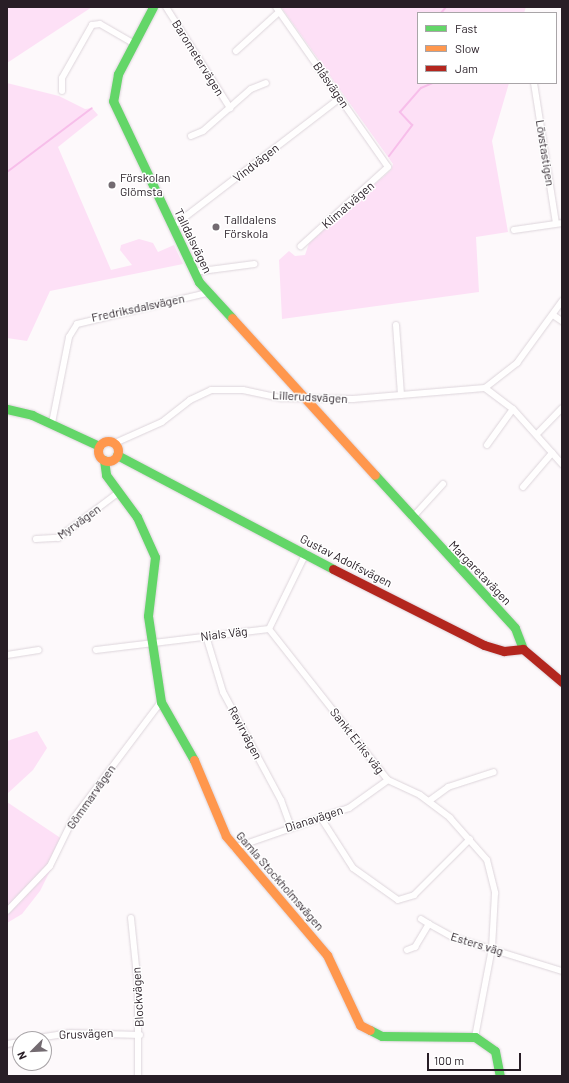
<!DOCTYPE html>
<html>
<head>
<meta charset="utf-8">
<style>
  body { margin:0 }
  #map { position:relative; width:569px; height:1083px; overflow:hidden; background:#fdf9fb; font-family:Barlow,sans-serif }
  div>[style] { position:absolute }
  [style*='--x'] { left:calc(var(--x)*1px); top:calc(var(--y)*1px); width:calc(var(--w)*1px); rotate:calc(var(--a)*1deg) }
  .green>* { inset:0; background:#fde0f6 }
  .stream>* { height:2px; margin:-1px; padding:0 1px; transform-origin:1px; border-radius:1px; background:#f7beea }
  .roads { filter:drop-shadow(0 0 1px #ddd5db) drop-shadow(0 0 1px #ddd5db) }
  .street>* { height:6px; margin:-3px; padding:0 3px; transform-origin:3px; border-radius:3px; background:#fffefe }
  .fast>* { height:9px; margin:-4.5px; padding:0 4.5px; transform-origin:4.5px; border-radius:4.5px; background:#63d668 }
  .slow>* { height:9px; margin:-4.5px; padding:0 4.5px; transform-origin:4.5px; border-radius:4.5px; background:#ff974d }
  .slow>.ring { margin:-4.5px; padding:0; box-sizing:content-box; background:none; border:9px solid #ff974d; border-radius:50% }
  .jam>* { height:9px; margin:-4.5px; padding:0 4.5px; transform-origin:4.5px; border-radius:4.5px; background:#b3261e }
  .dots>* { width:11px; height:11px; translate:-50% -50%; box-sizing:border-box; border:2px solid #fff; border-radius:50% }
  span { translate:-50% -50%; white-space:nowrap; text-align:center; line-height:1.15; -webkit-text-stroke:3px #fff; paint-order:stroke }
  .street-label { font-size:12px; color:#281e26 }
  .poi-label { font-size:12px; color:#281e26 }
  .left { translate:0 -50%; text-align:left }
  .frame { position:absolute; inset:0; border:8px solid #281e26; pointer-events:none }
  .legend { position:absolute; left:417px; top:12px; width:140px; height:72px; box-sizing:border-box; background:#fff; border:1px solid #a9a5a8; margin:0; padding:5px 7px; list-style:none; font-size:12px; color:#281e26 }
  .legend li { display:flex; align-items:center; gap:8px; height:20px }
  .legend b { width:20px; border:1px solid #a9a5a8 }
  .north { position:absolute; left:12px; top:1031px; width:40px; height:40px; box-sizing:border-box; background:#fff; border:1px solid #a9a5a8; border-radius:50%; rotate:246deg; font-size:11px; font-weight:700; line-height:16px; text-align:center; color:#281e26 }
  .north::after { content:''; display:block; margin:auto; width:14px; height:18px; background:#736b71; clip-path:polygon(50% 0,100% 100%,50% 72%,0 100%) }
  .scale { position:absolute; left:427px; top:1053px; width:94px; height:18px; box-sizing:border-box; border:2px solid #281e26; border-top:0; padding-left:5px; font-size:12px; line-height:14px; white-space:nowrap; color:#281e26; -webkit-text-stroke:3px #fff; paint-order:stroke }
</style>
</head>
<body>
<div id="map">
  <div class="green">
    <i style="clip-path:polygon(7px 7px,92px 7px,7px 63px)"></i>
    <i style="clip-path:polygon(281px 7px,526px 7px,524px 13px,418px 13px,418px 83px,509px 83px,492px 141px,508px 232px,476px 237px,479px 292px,282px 319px,279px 260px,289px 251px,295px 256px,305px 255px,309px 243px,391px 170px,393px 164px)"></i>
    <i style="clip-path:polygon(7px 83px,59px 96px,85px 109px,92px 108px,98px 115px,58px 147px,111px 270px,132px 265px,120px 250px,121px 245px,139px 239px,153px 243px,158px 252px,174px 245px,183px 264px,50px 291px,27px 341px,7px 338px)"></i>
    <i style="clip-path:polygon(37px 731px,47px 748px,33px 770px,7px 794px,7px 741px)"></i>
    <i style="clip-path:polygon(7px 802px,65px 841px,40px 891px,22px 914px,7px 923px)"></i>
  </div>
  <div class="stream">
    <i style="--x:441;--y:13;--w:8;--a:-50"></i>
    <i style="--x:389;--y:156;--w:39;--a:-53"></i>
    <i style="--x:412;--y:125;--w:18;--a:-133"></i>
    <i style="--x:400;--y:112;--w:32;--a:-49"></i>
    <i style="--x:421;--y:88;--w:13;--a:-23"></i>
    <i style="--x:7;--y:172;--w:106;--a:-37"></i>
  </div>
  <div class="roads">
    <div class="street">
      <i style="--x:166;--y:7;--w:120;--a:57.6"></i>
      <i style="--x:276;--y:7;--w:195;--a:55"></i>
      <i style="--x:388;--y:167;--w:118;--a:137.8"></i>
      <i style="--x:236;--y:51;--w:58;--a:-42.2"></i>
      <i style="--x:534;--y:83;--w:142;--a:81.1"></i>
      <i style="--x:62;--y:91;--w:13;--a:-90"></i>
      <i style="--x:62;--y:78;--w:61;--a:-60.5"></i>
      <i style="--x:92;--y:25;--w:8;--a:-7"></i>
      <i style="--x:100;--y:24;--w:39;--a:30"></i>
      <i style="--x:191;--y:136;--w:13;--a:-23"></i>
      <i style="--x:203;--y:131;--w:64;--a:-41.2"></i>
      <i style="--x:251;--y:89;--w:16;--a:-22"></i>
      <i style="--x:172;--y:227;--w:212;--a:-37.5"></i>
      <i style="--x:514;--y:230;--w:49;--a:-8.3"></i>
      <i style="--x:194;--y:272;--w:61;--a:-7.6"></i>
      <i style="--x:553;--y:315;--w:11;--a:34"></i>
      <i style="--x:396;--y:325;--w:70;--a:85.9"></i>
      <i style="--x:485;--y:388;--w:41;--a:-38"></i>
      <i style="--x:517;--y:363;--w:77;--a:-54"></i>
      <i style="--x:52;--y:423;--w:88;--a:-78.8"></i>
      <i style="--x:69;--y:337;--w:15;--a:-58"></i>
      <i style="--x:77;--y:324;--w:134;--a:-13.4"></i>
      <i style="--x:537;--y:434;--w:36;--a:-46"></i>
      <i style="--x:115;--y:443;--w:51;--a:-24.1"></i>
      <i style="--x:162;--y:422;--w:36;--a:-38"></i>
      <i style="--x:190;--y:400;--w:23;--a:-25"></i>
      <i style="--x:211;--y:390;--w:32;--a:0"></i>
      <i style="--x:243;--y:390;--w:40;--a:12"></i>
      <i style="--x:282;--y:398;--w:71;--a:0.8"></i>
      <i style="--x:353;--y:399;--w:132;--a:-4.8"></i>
      <i style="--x:485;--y:388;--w:35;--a:37"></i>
      <i style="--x:513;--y:409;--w:74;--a:48.3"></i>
      <i style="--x:487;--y:445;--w:44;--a:-54.2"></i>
      <i style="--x:523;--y:487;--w:45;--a:-49.5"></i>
      <i style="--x:412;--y:518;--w:46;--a:-47.6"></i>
      <i style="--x:36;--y:539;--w:22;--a:-3"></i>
      <i style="--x:58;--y:538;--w:75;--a:-36.9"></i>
      <i style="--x:269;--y:629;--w:192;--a:51.8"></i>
      <i style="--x:388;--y:780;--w:35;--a:25"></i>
      <i style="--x:420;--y:795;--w:38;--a:37"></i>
      <i style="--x:450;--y:818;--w:56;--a:48.6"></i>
      <i style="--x:487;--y:860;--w:34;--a:76"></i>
      <i style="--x:495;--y:893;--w:55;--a:93.1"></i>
      <i style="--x:492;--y:948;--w:91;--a:100.8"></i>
      <i style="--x:206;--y:636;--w:59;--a:73.1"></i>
      <i style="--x:223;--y:692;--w:123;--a:61.8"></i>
      <i style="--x:281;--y:800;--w:29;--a:70"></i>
      <i style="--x:96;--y:650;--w:174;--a:-6.9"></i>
      <i style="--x:269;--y:629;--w:85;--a:-64"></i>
      <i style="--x:7;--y:655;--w:32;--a:-9"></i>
      <i style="--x:429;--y:801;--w:24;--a:-36"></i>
      <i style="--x:448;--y:787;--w:48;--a:-18.1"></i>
      <i style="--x:321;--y:818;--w:59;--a:57.4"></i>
      <i style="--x:353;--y:868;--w:55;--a:35.4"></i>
      <i style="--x:398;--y:900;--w:17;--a:-17"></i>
      <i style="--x:414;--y:895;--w:79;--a:-45"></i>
      <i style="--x:234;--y:848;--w:122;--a:-19.2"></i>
      <i style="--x:349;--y:808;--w:48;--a:-35.7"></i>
      <i style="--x:7;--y:911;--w:62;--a:-46.3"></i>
      <i style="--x:50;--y:866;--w:52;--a:-63.9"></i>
      <i style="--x:73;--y:819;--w:146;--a:-53.1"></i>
      <i style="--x:131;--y:918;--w:68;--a:84.1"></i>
      <i style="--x:138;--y:986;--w:90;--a:90"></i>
      <i style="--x:421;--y:919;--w:9;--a:32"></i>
      <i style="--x:407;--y:950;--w:9;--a:-21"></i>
      <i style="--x:415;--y:947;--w:27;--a:-59"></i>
      <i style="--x:429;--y:924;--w:26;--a:29"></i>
      <i style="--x:452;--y:937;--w:115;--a:17.2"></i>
      <i style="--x:32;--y:1039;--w:38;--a:-9"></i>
      <i style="--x:70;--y:1033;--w:70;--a:1.6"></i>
      <i style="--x:7;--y:1044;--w:13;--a:-9"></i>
    </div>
    <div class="fast">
      <i style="--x:153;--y:7;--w:76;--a:117.6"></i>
      <i style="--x:118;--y:74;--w:27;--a:100"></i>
      <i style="--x:113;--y:101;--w:200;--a:64.6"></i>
      <i style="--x:199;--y:282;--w:49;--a:47.5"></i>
      <i style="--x:7;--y:409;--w:26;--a:13"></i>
      <i style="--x:32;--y:415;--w:74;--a:24.8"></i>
      <i style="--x:117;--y:455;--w:244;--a:27.8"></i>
      <i style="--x:104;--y:460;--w:15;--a:82"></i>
      <i style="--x:106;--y:475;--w:52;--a:53.6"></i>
      <i style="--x:137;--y:517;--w:44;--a:65.8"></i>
      <i style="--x:155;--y:557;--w:59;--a:96.8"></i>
      <i style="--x:148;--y:616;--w:87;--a:81.4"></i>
      <i style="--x:161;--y:702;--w:67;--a:60.4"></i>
      <i style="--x:375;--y:475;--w:207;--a:47.5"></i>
      <i style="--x:515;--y:628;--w:22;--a:69"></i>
      <i style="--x:370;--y:1030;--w:13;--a:27"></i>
      <i style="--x:382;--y:1036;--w:93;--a:0.6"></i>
      <i style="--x:475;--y:1037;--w:24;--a:35"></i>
      <i style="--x:495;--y:1051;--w:25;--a:79"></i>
    </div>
    <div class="slow">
      <i style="--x:232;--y:318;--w:212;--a:47.7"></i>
      <i class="ring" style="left:98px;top:441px;width:11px;height:11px"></i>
      <i style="--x:194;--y:760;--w:82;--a:67.2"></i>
      <i style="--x:226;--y:836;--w:156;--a:49.7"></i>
      <i style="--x:327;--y:955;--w:77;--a:64.8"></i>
      <i style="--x:360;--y:1025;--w:11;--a:27"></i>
    </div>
    <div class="jam">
      <i style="--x:333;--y:569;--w:169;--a:26.7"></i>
      <i style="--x:484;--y:645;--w:21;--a:17"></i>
      <i style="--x:504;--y:651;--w:19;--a:-6"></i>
      <i style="--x:523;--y:649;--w:51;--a:40.2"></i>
    </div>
  </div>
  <div class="dots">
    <i style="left:112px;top:185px;background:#736b71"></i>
    <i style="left:216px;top:227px;background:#736b71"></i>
  </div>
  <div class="street-label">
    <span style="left:198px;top:58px;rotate:58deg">Barometervägen</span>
    <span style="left:331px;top:85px;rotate:55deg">Blåsvägen</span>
    <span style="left:545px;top:153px;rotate:81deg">Lövstastigen</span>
    <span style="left:256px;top:163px;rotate:-38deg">Vindvägen</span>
    <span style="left:348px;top:205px;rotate:-41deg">Klimatvägen</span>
    <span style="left:193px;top:241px;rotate:64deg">Talldalsvägen</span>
    <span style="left:138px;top:308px;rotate:-12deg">Fredriksdalsvägen</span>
    <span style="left:310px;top:397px;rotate:3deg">Lillerudsvägen</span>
    <span style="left:79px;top:522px;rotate:-36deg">Myrvägen</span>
    <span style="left:346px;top:561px;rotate:27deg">Gustav Adolfsvägen</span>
    <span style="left:480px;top:573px;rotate:46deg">Margaretavägen</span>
    <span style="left:224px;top:634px;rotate:-7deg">Nials Väg</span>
    <span style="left:245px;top:733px;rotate:62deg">Revirvägen</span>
    <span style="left:357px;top:741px;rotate:52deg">Sankt Eriks väg</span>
    <span style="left:91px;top:797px;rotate:-55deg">Gömmarvägen</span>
    <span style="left:314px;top:819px;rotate:-18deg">Dianavägen</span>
    <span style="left:280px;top:881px;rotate:49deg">Gamla Stockholmsvägen</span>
    <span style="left:477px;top:944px;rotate:17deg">Esters väg</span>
    <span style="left:138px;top:997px;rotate:-93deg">Blockvägen</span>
    <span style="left:86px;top:1034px;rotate:-2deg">Grusvägen</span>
  </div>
  <div class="poi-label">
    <span class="left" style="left:120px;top:185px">Förskolan<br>Glömsta</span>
    <span class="left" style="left:224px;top:227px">Talldalens<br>Förskola</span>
  </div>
  <div class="frame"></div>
  <ul class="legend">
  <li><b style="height:5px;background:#63d668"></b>Fast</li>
  <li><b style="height:5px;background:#ff974d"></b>Slow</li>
  <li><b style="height:5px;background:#b3261e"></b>Jam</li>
  </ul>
  <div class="north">N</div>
  <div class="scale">100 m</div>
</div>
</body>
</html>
